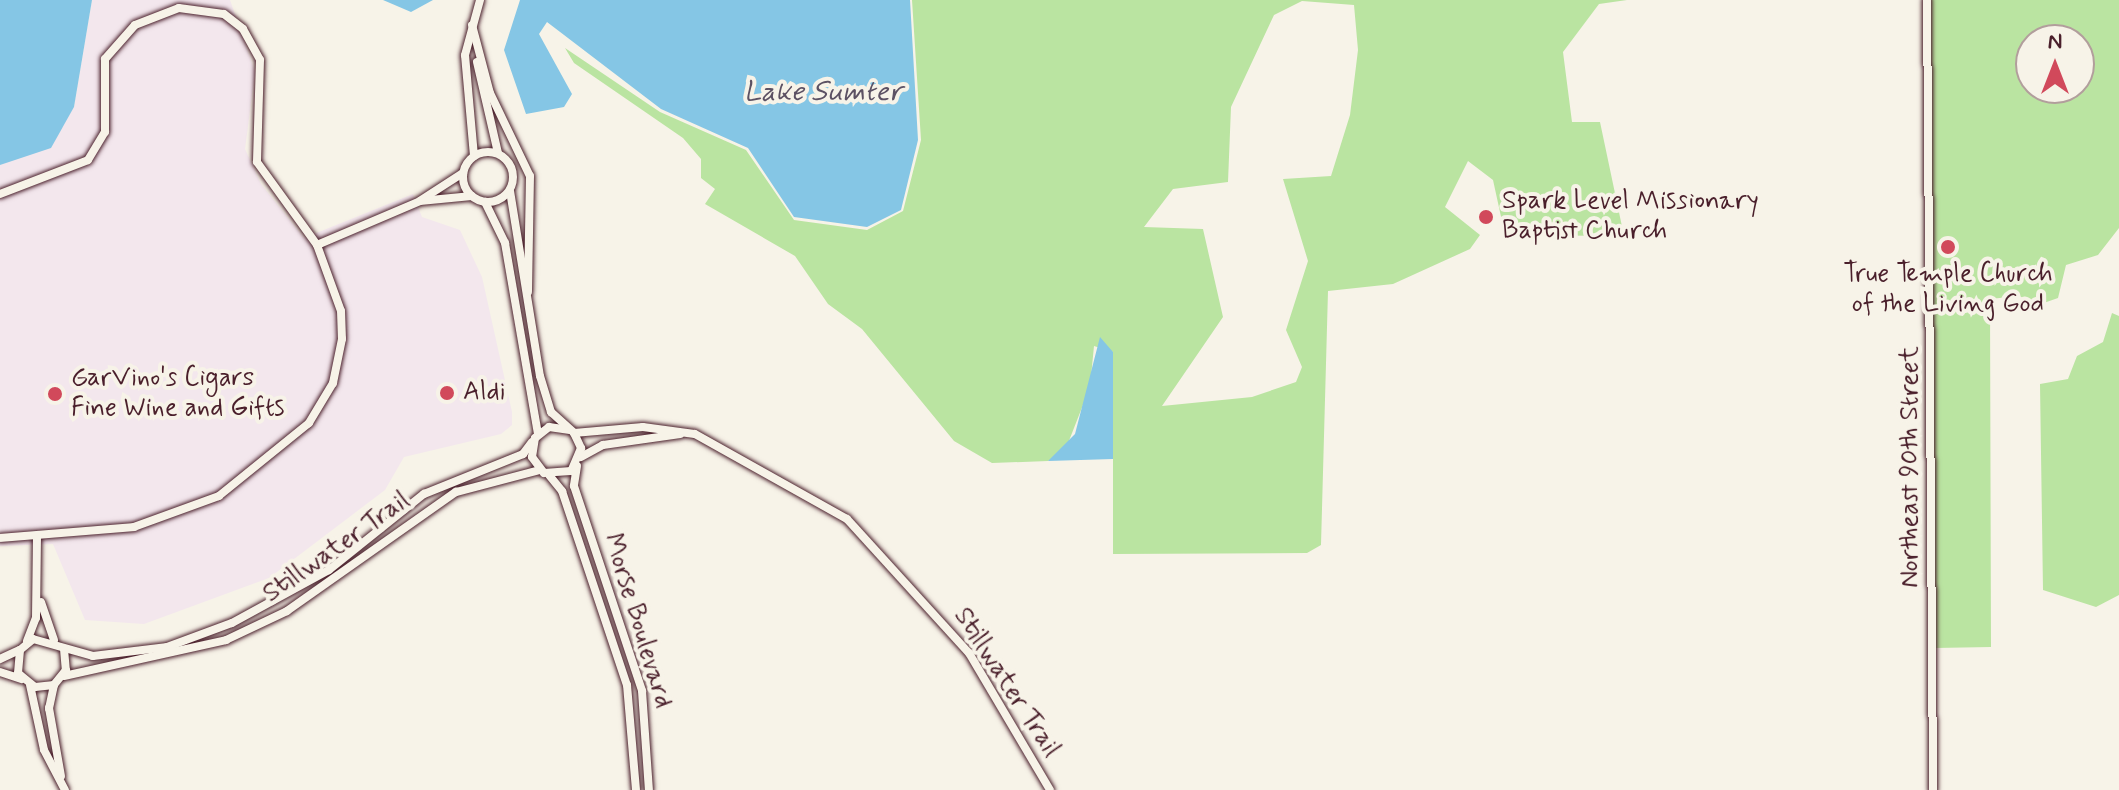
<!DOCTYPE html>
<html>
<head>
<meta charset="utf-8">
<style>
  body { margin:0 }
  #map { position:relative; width:2119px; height:790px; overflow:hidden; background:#f7f3e8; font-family:Mynerve,sans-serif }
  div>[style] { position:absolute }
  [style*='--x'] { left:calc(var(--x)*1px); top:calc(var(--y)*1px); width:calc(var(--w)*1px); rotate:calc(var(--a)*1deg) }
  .built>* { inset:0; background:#f3e7ed }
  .green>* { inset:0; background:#bae4a1 }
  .water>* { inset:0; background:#85c6e5 }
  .roads { filter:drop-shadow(0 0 2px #4a1f2b) drop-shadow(0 0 2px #4a1f2b) }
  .secondary>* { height:8px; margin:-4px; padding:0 4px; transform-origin:4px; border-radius:4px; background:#f7f3e8 }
  .secondary>.ring { margin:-4px; padding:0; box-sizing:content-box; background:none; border:8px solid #f7f3e8; border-radius:50% }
  .dots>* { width:22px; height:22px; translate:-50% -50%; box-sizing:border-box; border:4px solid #f7f3e8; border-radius:50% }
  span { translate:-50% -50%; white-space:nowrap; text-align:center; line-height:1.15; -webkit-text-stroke:8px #f7f3e8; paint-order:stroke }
  .poi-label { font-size:26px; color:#4a1f2b }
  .left { translate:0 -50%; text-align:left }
  .street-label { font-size:26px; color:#4a1f2b }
  .water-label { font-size:28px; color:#5c5163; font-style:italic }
  .north { position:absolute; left:2015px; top:24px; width:80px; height:80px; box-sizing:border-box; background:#f7f3e8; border:2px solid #b29e9c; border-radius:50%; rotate:0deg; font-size:22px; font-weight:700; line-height:32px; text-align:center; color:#4a1f2b }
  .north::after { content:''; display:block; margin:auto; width:28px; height:36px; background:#d1495b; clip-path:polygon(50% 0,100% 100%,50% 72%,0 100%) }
</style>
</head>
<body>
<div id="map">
  <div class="built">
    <i style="clip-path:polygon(92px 0,230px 0,255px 72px,245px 149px,261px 184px,304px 238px,413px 194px,422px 217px,460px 230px,482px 277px,512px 412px,512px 425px,501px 434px,404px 457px,385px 490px,269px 578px,144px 624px,85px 620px,53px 544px,0 546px,0 165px,49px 144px,74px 107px)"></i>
  </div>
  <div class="green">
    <i style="clip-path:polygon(evenodd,912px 0,1627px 0,1599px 4px,1563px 52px,1572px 122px,1600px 122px,1624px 236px,1505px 235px,1493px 180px,1468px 161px,1445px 207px,1480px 235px,1470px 249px,1393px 284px,1328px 291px,1321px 545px,1307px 553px,1113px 554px,1113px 352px,1094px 346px,1090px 387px,1065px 451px,1048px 461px,992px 463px,954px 441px,862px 329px,828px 304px,795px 256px,705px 204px,715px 189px,701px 178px,701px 159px,683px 138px,574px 63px,565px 48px,660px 112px,746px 150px,794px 220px,867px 230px,903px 211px,921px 140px,912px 0,1302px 1px,1354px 5px,1358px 50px,1350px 115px,1331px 176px,1283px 179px,1308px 261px,1286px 330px,1302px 367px,1296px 382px,1252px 397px,1162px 406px,1223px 317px,1203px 229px,1144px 227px,1173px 189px,1228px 182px,1231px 107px,1274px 15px,1302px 1px)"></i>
    <i style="clip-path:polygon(evenodd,1930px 0,2119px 0,2119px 228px,2098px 255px,2066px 265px,2058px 298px,2038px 305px,2019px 296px,1990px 299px,1991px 647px,1935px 648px,1930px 0,2031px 40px,2079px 40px,2079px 88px,2031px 88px,2031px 40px)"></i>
    <i style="clip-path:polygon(2112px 313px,2119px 316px,2119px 595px,2096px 607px,2043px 590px,2040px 384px,2068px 379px,2077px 356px,2103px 342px)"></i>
  </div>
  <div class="water">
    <i style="clip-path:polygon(0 0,92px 0,74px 107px,51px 148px,0 165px)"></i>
    <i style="clip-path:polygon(383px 0,433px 0,411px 12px)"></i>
    <i style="clip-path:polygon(520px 0,910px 0,918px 140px,901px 210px,867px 227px,794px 217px,748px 148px,661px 109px,547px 22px,539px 34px,572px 94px,564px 107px,526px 114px,504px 50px)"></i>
    <i style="clip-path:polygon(1100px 337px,1113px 352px,1113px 459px,1048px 461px,1075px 434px)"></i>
  </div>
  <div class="roads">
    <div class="secondary">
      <i style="--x:1927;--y:0;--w:790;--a:89.56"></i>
      <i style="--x:472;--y:25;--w:70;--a:75.2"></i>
      <i style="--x:490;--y:93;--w:92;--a:64.3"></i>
      <i style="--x:530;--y:176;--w:116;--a:91"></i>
      <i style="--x:477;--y:62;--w:93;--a:77"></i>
      <i class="ring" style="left:463px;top:152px;width:42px;height:42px"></i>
      <i style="--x:474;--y:156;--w:101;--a:-95.1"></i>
      <i style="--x:465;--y:55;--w:57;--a:-74.7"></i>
      <i style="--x:510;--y:191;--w:187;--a:80.8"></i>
      <i style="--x:540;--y:376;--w:38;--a:73"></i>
      <i style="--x:551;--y:412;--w:31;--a:42"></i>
      <i style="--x:574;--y:433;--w:17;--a:65"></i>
      <i style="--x:581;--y:448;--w:25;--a:113"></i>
      <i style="--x:571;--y:471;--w:27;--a:176"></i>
      <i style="--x:544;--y:473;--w:20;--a:-127"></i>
      <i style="--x:532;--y:457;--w:19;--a:-81"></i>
      <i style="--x:535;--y:438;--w:18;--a:-38"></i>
      <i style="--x:549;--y:427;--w:21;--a:8"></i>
      <i style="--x:0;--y:194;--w:94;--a:-21.1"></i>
      <i style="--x:88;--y:160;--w:33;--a:-59"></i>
      <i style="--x:105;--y:132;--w:73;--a:-90"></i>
      <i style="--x:105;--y:59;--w:45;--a:-48.6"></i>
      <i style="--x:135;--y:25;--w:47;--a:-21.1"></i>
      <i style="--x:179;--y:8;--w:45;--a:7.6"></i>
      <i style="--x:224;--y:14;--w:24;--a:38"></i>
      <i style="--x:243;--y:29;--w:35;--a:61"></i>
      <i style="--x:260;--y:60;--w:102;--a:91.7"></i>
      <i style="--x:257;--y:162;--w:102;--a:54.1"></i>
      <i style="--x:317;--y:245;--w:70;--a:70"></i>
      <i style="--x:341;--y:311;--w:28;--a:88"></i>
      <i style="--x:342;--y:339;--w:45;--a:101.6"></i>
      <i style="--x:333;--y:383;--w:47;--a:121"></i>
      <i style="--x:309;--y:423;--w:116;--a:141"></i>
      <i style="--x:219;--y:496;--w:90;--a:160"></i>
      <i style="--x:134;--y:527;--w:134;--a:175.3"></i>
      <i style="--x:421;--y:200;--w:50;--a:-32.7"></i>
      <i style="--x:485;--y:202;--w:46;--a:64"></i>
      <i style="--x:505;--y:243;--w:194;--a:80.2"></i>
      <i style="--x:317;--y:245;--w:112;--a:-23.1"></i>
      <i style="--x:420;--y:201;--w:52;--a:-5.5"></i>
      <i style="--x:574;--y:433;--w:69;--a:-5"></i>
      <i style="--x:643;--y:427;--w:52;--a:7.7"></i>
      <i style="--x:695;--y:434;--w:174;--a:29.2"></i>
      <i style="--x:847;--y:519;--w:181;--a:47.7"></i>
      <i style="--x:969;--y:653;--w:159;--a:59.4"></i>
      <i style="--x:581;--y:457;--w:25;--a:-29"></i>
      <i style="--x:603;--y:445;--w:78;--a:-8.1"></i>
      <i style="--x:577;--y:466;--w:20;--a:99"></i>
      <i style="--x:574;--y:486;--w:216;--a:71.6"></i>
      <i style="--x:642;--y:691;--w:99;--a:86"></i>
      <i style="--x:549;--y:475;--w:21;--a:51"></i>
      <i style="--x:562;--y:491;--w:205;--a:71.5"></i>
      <i style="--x:627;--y:685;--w:105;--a:85.1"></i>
      <i style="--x:41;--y:602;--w:40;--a:71.1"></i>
      <i style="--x:27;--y:641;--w:25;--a:-69"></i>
      <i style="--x:36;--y:618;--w:81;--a:-89.3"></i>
      <i style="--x:64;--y:649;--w:21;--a:85"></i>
      <i style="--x:66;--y:670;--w:19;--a:129"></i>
      <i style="--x:54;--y:685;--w:19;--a:174"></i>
      <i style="--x:35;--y:687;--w:22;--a:-141"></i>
      <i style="--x:18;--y:673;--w:23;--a:-85"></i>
      <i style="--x:20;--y:650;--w:17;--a:-40"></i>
      <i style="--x:33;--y:639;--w:62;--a:15.8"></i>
      <i style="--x:93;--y:656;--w:75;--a:-6.9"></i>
      <i style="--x:167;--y:647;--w:69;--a:-20.3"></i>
      <i style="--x:232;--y:623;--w:111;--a:-28.7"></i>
      <i style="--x:329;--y:570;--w:122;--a:-38.7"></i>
      <i style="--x:424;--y:494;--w:107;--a:-22"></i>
      <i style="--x:523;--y:454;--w:15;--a:-53"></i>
      <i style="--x:0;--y:659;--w:21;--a:-25"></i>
      <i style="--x:0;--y:672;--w:23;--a:18"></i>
      <i style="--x:64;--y:676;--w:166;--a:-12.5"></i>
      <i style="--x:226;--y:640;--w:68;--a:-25.4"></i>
      <i style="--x:287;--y:611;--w:207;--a:-35.2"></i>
      <i style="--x:456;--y:492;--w:87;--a:-14.7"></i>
      <i style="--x:30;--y:685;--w:66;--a:77.8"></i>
      <i style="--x:44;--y:750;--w:45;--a:62.3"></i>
      <i style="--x:54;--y:685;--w:24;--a:102"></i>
      <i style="--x:49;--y:708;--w:69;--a:80"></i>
    </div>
  </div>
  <div class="dots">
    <i style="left:1486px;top:217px;background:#d1495b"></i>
    <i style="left:1948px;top:247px;background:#d1495b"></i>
    <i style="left:447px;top:393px;background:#d1495b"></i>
    <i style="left:55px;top:394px;background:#d1495b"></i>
  </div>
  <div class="poi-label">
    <span class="left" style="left:1502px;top:217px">Spark Level Missionary<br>Baptist Church</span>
    <span style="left:1948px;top:290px">True Temple Church<br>of the Living God</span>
    <span class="left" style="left:71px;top:394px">GarVino's Cigars<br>Fine Wine and Gifts</span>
    <span class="left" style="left:463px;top:393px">Aldi</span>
  </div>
  <div class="street-label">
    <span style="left:1911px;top:467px;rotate:-90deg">Northeast 90th Street</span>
    <span style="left:337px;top:548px;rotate:-35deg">Stillwater Trail</span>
    <span style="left:637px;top:621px;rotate:73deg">Morse Boulevard</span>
    <span style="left:1006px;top:683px;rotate:57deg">Stillwater Trail</span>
  </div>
  <div class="water-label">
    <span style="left:823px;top:93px">Lake Sumter</span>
  </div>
  <div class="north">N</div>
</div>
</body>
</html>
